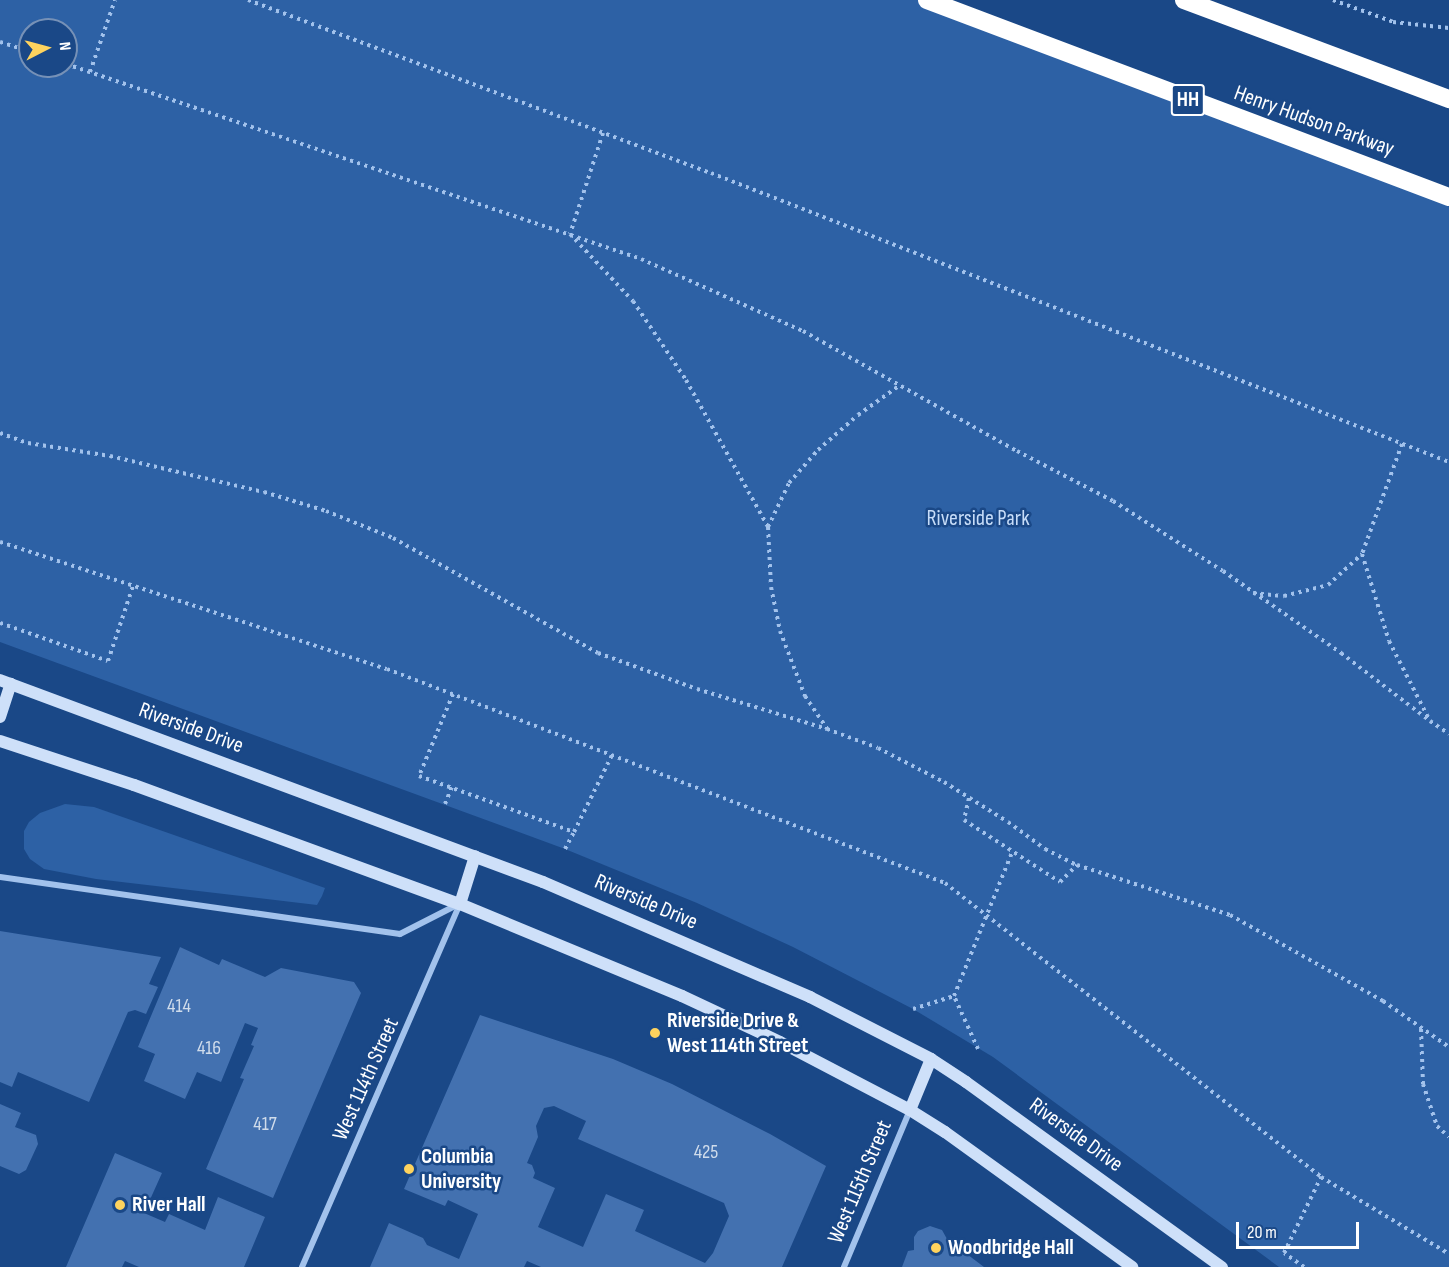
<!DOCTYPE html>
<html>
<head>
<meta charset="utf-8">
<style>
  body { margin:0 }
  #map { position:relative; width:1449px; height:1267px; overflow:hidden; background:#1a4887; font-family:"Sofia Sans Condensed",sans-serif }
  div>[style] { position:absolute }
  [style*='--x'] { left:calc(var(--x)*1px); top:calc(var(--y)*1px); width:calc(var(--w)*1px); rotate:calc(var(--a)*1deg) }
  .green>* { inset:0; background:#2d61a5 }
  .building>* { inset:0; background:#4371b0 }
  .path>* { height:4px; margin-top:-2px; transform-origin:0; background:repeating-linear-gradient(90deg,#a2c2ec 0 3px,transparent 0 7.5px) }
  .street>* { height:6px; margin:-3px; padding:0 3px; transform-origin:3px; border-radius:3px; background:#a2c2ec }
  .secondary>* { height:12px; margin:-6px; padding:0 6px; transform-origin:6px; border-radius:6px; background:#cee0f9 }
  .highway>* { height:18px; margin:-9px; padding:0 9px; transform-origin:9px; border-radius:9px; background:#fff }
  .dots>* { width:16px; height:16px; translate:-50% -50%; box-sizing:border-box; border:3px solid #1a4887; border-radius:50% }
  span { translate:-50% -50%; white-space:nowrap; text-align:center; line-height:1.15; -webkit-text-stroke:5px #1a4887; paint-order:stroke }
  .number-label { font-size:20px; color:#d0dceb }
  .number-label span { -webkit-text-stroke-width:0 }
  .shield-label span { padding:2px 4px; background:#1a4887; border:2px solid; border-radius:4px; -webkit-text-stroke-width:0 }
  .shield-label { font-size:21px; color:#fff; font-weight:700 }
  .street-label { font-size:22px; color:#fff }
  .park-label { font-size:22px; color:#c7ddf9 }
  .poi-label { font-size:22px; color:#fff; font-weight:700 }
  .left { translate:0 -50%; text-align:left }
  .north { position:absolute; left:18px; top:18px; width:60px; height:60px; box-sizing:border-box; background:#1a4887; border:2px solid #7691b7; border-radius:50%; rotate:84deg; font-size:16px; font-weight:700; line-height:24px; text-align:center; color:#fff }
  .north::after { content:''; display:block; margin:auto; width:21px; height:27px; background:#fed35e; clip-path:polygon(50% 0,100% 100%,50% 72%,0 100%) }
  .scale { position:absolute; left:1236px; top:1222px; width:123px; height:27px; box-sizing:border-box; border:3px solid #fff; border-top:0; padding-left:8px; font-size:18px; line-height:21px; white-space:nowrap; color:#fff; -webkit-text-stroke:4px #1a4887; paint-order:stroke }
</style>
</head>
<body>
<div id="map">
  <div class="green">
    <i style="clip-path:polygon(evenodd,0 0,927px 0,1449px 197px,1449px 1267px,1279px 1267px,993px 1057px,913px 1009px,793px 947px,697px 903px,565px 849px,0 642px,0 0,30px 30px,66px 30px,66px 66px,30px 66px,30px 30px)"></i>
    <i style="clip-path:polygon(65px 804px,94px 807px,325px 888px,322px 896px,317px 905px,96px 879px,44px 869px,30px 859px,24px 849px,24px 831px,29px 822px,40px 813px)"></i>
  </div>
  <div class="building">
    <i style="clip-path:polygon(0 931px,161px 957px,149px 984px,158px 987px,146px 1014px,135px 1010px,128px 1012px,89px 1102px,18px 1072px,12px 1087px,0 1082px)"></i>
    <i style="clip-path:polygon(180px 947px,219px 965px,222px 959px,265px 977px,281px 968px,354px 982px,361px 993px,273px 1198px,206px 1169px,244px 1079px,240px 1078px,254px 1046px,251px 1045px,258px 1028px,245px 1023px,221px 1082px,197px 1072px,185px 1099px,144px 1081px,155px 1054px,138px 1047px)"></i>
    <i style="clip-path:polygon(evenodd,480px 1015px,613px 1059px,672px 1084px,770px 1134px,826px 1166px,782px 1267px,541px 1267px,527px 1261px,524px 1267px,370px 1267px,389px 1223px,423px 1238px,427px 1245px,459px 1259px,478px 1214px,448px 1200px,445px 1206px,404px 1189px,480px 1015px,554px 1106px,586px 1121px,578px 1139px,724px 1203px,729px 1216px,713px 1253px,705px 1263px,635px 1231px,644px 1210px,606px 1194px,583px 1247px,538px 1227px,555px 1188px,533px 1178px,535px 1173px,532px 1165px,527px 1163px,538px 1137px,536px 1126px,544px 1108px,554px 1106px)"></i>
    <i style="clip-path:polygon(0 1104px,21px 1113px,15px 1127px,36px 1135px,38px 1144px,26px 1170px,19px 1174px,0 1166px)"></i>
    <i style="clip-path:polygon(115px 1153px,162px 1173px,144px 1213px,165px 1222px,169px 1214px,205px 1230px,218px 1197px,265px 1217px,244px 1267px,139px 1267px,125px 1261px,122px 1267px,66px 1267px)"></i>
    <i style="clip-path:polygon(930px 1226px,942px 1230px,947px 1239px,984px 1267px,902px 1267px,908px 1251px,914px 1250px,914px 1237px,918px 1231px)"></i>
  </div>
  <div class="path">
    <i style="--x:248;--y:0;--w:494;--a:20.5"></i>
    <i style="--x:711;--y:173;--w:793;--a:21.39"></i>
    <i style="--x:1333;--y:0;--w:64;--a:20.1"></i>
    <i style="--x:1393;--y:22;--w:56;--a:6.1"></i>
    <i style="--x:0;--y:42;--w:32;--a:18"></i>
    <i style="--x:66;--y:64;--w:607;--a:18.73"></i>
    <i style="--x:641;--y:259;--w:177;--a:24"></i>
    <i style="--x:803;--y:331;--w:245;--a:29.3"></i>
    <i style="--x:1017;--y:451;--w:108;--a:27.5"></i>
    <i style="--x:1113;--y:501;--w:130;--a:32.5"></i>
    <i style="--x:1223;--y:571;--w:144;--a:34.8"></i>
    <i style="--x:1341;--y:653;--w:112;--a:37.4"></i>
    <i style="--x:90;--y:72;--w:76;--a:-70.9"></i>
    <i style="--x:603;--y:133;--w:106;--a:108.1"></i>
    <i style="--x:570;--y:234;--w:92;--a:46.8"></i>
    <i style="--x:633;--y:301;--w:95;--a:56.1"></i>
    <i style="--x:686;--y:380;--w:168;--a:60.8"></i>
    <i style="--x:768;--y:527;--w:49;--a:-64.5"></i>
    <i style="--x:789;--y:483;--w:44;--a:-48.7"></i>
    <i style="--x:818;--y:450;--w:53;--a:-41.2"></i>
    <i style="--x:858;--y:415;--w:52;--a:-35.5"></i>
    <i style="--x:0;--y:433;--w:30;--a:20"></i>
    <i style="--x:28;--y:443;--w:83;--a:9"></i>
    <i style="--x:110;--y:456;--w:158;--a:13.2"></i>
    <i style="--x:264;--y:492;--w:65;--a:17"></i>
    <i style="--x:326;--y:511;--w:72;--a:21.9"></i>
    <i style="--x:393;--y:538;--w:235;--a:29.3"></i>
    <i style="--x:598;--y:653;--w:105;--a:20"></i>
    <i style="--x:697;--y:689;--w:136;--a:17.1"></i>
    <i style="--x:827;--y:729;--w:54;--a:20.4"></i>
    <i style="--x:878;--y:748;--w:74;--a:27.3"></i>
    <i style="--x:944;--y:782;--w:75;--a:32"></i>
    <i style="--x:1008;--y:822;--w:46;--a:36.1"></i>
    <i style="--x:1045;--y:849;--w:36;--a:27"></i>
    <i style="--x:1077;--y:865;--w:161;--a:18.1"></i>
    <i style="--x:1230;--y:915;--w:176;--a:29.3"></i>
    <i style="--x:1383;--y:1001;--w:80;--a:34.9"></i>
    <i style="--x:1402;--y:444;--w:117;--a:110"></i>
    <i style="--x:1362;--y:554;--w:91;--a:72.8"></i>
    <i style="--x:1389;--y:641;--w:90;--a:62.9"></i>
    <i style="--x:1430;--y:721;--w:23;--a:34"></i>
    <i style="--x:768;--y:527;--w:60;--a:87.1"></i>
    <i style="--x:771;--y:587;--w:45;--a:78.4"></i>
    <i style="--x:780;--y:631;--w:70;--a:69"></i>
    <i style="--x:805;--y:696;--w:40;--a:56"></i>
    <i style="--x:0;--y:542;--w:407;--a:18.2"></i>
    <i style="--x:387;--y:669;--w:598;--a:20.98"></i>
    <i style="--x:945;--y:883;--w:477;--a:38"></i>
    <i style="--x:1321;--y:1177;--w:149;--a:31"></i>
    <i style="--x:1253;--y:593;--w:31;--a:6"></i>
    <i style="--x:1284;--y:596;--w:45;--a:-14"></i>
    <i style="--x:1328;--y:585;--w:46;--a:-42.4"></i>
    <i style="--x:0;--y:623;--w:114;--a:19.4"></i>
    <i style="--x:108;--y:661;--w:79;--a:-71.6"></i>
    <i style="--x:453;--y:694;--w:89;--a:112.5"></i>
    <i style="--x:419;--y:776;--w:165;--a:19.9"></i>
    <i style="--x:574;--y:832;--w:86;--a:-63.7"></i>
    <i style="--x:969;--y:798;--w:23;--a:103"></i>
    <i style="--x:964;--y:820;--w:114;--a:32.9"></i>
    <i style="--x:1060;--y:882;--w:24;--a:-45"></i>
    <i style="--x:445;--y:804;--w:18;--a:-68"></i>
    <i style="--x:565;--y:849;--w:19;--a:-62"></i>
    <i style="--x:913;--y:1009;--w:43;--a:-17.6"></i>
    <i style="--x:1421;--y:1029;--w:55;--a:87.9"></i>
    <i style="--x:1423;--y:1084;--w:44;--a:71.6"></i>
    <i style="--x:1437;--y:1126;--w:16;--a:43"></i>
    <i style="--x:978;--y:1049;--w:58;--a:-114.4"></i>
    <i style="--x:954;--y:996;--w:157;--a:-68"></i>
    <i style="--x:1304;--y:1267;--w:24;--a:-145"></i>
    <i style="--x:1284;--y:1253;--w:85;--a:-64"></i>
  </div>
  <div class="street">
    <i style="--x:0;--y:877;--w:404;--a:8.1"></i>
    <i style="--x:400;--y:934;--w:66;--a:-27"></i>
    <i style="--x:302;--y:1267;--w:396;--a:-66.5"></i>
    <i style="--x:844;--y:1267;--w:170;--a:-67.2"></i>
  </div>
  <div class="secondary">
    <i style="--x:0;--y:680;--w:579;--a:20.41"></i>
    <i style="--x:543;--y:882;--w:291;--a:23.3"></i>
    <i style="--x:810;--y:997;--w:136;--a:27.1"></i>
    <i style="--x:931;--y:1059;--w:42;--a:33.3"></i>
    <i style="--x:966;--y:1082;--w:316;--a:35.9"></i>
    <i style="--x:0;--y:717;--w:35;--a:-72"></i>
    <i style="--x:0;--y:741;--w:141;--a:18.2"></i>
    <i style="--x:134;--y:785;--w:347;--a:20.1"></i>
    <i style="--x:460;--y:904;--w:240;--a:22.5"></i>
    <i style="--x:682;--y:996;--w:108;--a:25.1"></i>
    <i style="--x:780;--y:1042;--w:147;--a:27.6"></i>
    <i style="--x:910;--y:1110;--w:41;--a:32.2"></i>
    <i style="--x:945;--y:1132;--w:231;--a:35.8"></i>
    <i style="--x:460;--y:904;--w:50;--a:-72.6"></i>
    <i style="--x:910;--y:1110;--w:55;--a:-67.6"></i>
  </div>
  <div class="highway">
    <i style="--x:927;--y:0;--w:558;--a:20.68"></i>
    <i style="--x:1184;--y:0;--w:283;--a:20.5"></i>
  </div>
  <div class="dots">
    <i style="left:655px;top:1033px;background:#fed35e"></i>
    <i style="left:409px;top:1169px;background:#fed35e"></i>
    <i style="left:120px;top:1205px;background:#fed35e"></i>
    <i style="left:936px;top:1248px;background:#fed35e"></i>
  </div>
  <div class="number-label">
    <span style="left:179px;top:1006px">414</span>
    <span style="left:209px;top:1048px">416</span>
    <span style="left:265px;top:1124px">417</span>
    <span style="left:706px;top:1152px">425</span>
  </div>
  <div class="shield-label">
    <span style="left:1188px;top:100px">HH</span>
  </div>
  <div class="street-label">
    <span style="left:1314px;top:121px;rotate:20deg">Henry Hudson Parkway</span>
    <span style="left:191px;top:728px;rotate:20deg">Riverside Drive</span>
    <span style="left:646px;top:902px;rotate:23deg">Riverside Drive</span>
    <span style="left:366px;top:1079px;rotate:-66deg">West 114th Street</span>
    <span style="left:1076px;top:1135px;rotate:36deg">Riverside Drive</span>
    <span style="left:860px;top:1182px;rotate:-67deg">West 115th Street</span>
  </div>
  <div class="park-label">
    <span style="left:978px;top:519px">Riverside Park</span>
  </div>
  <div class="poi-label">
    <span class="left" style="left:667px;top:1033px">Riverside Drive &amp;<br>West 114th Street</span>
    <span class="left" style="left:421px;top:1169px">Columbia<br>University</span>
    <span class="left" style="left:132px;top:1205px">River Hall</span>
    <span class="left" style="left:948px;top:1248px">Woodbridge Hall</span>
  </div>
  <div class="north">N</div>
  <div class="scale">20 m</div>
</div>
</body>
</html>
